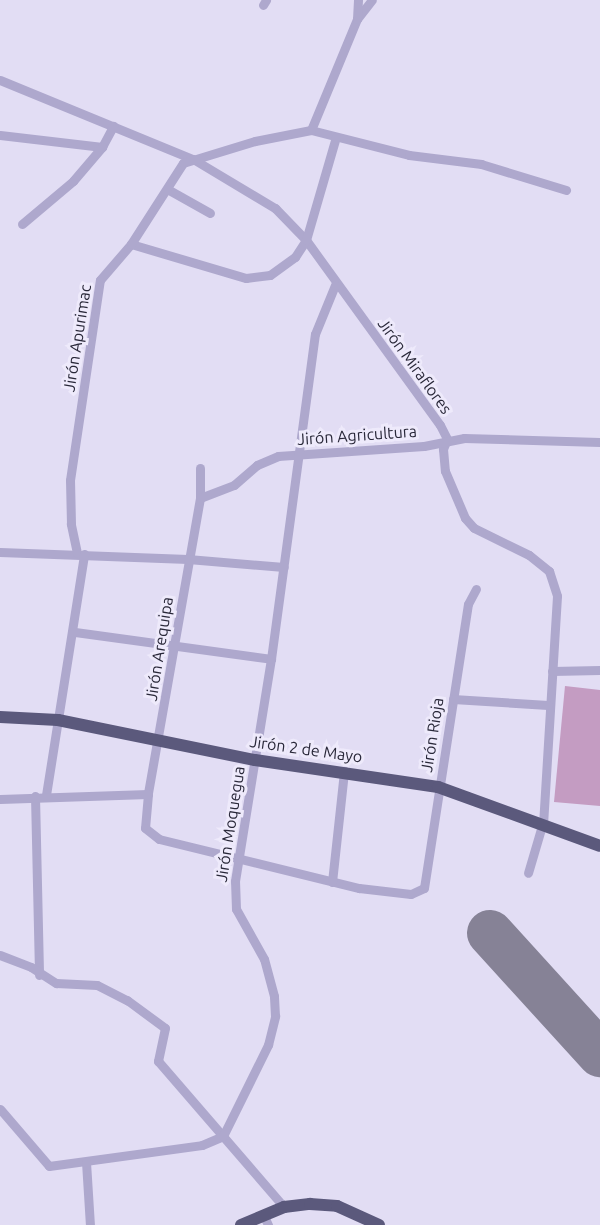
<!DOCTYPE html>
<html>
<head>
<meta charset="utf-8">
<style>
  body { margin:0 }
  #map { position:relative; width:600px; height:1225px; overflow:hidden; background:#e2ddf4; font-family:Ubuntu,sans-serif }
  div>[style] { position:absolute }
  [style*='--x'] { left:calc(var(--x)*1px); top:calc(var(--y)*1px); width:calc(var(--w)*1px); rotate:calc(var(--a)*1deg) }
  .green>* { inset:0; background:#c49cc2 }
  .runway>* { height:46px; margin:-23px; padding:0 23px; transform-origin:23px; border-radius:23px; background:#868296 }
  .minor>* { height:9px; margin:-4.5px; padding:0 4.5px; transform-origin:4.5px; border-radius:4.5px; background:#aea8cd }
  .major>* { height:12px; margin:-6px; padding:0 6px; transform-origin:6px; border-radius:6px; background:#5b597c }
  span { translate:-50% -50%; white-space:nowrap; text-align:center; line-height:1.15; -webkit-text-stroke:6px #eeeafb; paint-order:stroke }
  .street-label { font-size:16px; color:#292839 }
</style>
</head>
<body>
<div id="map">
  <div class="green">
    <i style="clip-path:polygon(565px 686px,600px 690px,600px 806px,554px 802px)"></i>
  </div>
  <div class="runway">
    <i style="--x:490;--y:933;--w:164;--a:47.7"></i>
  </div>
  <div class="minor">
    <i style="--x:263;--y:5;--w:6;--a:-59"></i>
    <i style="--x:357;--y:19;--w:24;--a:-52"></i>
    <i style="--x:0;--y:80;--w:209;--a:22.3"></i>
    <i style="--x:193;--y:159;--w:96;--a:30.9"></i>
    <i style="--x:275;--y:208;--w:45;--a:45.9"></i>
    <i style="--x:306;--y:240;--w:228;--a:54.1"></i>
    <i style="--x:440;--y:425;--w:16;--a:63"></i>
    <i style="--x:447;--y:439;--w:11;--a:112"></i>
    <i style="--x:443;--y:449;--w:22;--a:85"></i>
    <i style="--x:445;--y:471;--w:51;--a:66.9"></i>
    <i style="--x:465;--y:518;--w:13;--a:48"></i>
    <i style="--x:474;--y:528;--w:61;--a:26.1"></i>
    <i style="--x:529;--y:555;--w:26;--a:39"></i>
    <i style="--x:549;--y:571;--w:26;--a:72"></i>
    <i style="--x:557;--y:596;--w:226;--a:93.5"></i>
    <i style="--x:543;--y:822;--w:53;--a:106.4"></i>
    <i style="--x:311;--y:130;--w:101;--a:14.3"></i>
    <i style="--x:409;--y:155;--w:73;--a:7.1"></i>
    <i style="--x:481;--y:164;--w:89;--a:17"></i>
    <i style="--x:0;--y:135;--w:103;--a:6.7"></i>
    <i style="--x:102;--y:147;--w:24;--a:-62"></i>
    <i style="--x:169;--y:190;--w:47;--a:29.3"></i>
    <i style="--x:22;--y:224;--w:67;--a:-40.1"></i>
    <i style="--x:73;--y:181;--w:45;--a:-49.5"></i>
    <i style="--x:131;--y:244;--w:120;--a:16.5"></i>
    <i style="--x:246;--y:278;--w:24;--a:-7"></i>
    <i style="--x:270;--y:275;--w:31;--a:-36"></i>
    <i style="--x:295;--y:257;--w:20;--a:-57"></i>
    <i style="--x:306;--y:240;--w:107;--a:-73.8"></i>
    <i style="--x:200;--y:468;--w:30;--a:90"></i>
    <i style="--x:200;--y:498;--w:301;--a:100"></i>
    <i style="--x:148;--y:794;--w:34;--a:95"></i>
    <i style="--x:145;--y:828;--w:18;--a:38"></i>
    <i style="--x:159;--y:839;--w:206;--a:13.8"></i>
    <i style="--x:359;--y:888;--w:52;--a:6.6"></i>
    <i style="--x:411;--y:894;--w:14;--a:-25"></i>
    <i style="--x:424;--y:888;--w:287;--a:-81.2"></i>
    <i style="--x:468;--y:604;--w:17;--a:-62"></i>
    <i style="--x:200;--y:498;--w:36;--a:-21"></i>
    <i style="--x:234;--y:485;--w:30;--a:-41"></i>
    <i style="--x:257;--y:465;--w:23;--a:-23"></i>
    <i style="--x:278;--y:456;--w:146;--a:-3.9"></i>
    <i style="--x:424;--y:446;--w:41;--a:-11.3"></i>
    <i style="--x:464;--y:438;--w:136;--a:1.7"></i>
    <i style="--x:0;--y:552;--w:188;--a:2.1"></i>
    <i style="--x:188;--y:559;--w:96;--a:4.8"></i>
    <i style="--x:77;--y:553;--w:30;--a:-102"></i>
    <i style="--x:71;--y:524;--w:44;--a:-91.3"></i>
    <i style="--x:70;--y:480;--w:202;--a:-81.5"></i>
    <i style="--x:100;--y:280;--w:48;--a:-49.3"></i>
    <i style="--x:131;--y:244;--w:96;--a:-57.3"></i>
    <i style="--x:183;--y:163;--w:75;--a:-17"></i>
    <i style="--x:255;--y:141;--w:57;--a:-11.1"></i>
    <i style="--x:311;--y:130;--w:120;--a:-67.5"></i>
    <i style="--x:357;--y:19;--w:19;--a:-87"></i>
    <i style="--x:75;--y:632;--w:198;--a:7.8"></i>
    <i style="--x:552;--y:671;--w:48;--a:-1.2"></i>
    <i style="--x:453;--y:699;--w:95;--a:3.6"></i>
    <i style="--x:46;--y:795;--w:244;--a:-81"></i>
    <i style="--x:35;--y:796;--w:179;--a:88.7"></i>
    <i style="--x:0;--y:799;--w:148;--a:-1.9"></i>
    <i style="--x:332;--y:882;--w:112;--a:-83.8"></i>
    <i style="--x:0;--y:955;--w:33;--a:21"></i>
    <i style="--x:31;--y:967;--w:30;--a:33"></i>
    <i style="--x:56;--y:983;--w:41;--a:2.8"></i>
    <i style="--x:97;--y:985;--w:34;--a:27"></i>
    <i style="--x:127;--y:1000;--w:47;--a:36.4"></i>
    <i style="--x:165;--y:1028;--w:34;--a:102"></i>
    <i style="--x:158;--y:1061;--w:193;--a:49.2"></i>
    <i style="--x:0;--y:1109;--w:75;--a:49.3"></i>
    <i style="--x:49;--y:1166;--w:154;--a:-7.8"></i>
    <i style="--x:202;--y:1145;--w:23;--a:-23"></i>
    <i style="--x:223;--y:1136;--w:102;--a:-63.7"></i>
    <i style="--x:268;--y:1045;--w:30;--a:-76"></i>
    <i style="--x:275;--y:1016;--w:20;--a:-93"></i>
    <i style="--x:274;--y:996;--w:38;--a:-105"></i>
    <i style="--x:264;--y:959;--w:57;--a:-119.2"></i>
    <i style="--x:236;--y:909;--w:28;--a:-92"></i>
    <i style="--x:235;--y:881;--w:225;--a:-80.8"></i>
    <i style="--x:271;--y:659;--w:328;--a:-82.3"></i>
    <i style="--x:315;--y:334;--w:53;--a:-67.8"></i>
    <i style="--x:86;--y:1162;--w:63;--a:86.4"></i>
    <i style="--x:264;--y:1216;--w:10;--a:66"></i>
  </div>
  <div class="major">
    <i style="--x:0;--y:717;--w:58;--a:3"></i>
    <i style="--x:58;--y:720;--w:201;--a:11.5"></i>
    <i style="--x:255;--y:760;--w:185;--a:8.4"></i>
    <i style="--x:438;--y:787;--w:172;--a:20"></i>
    <i style="--x:241;--y:1225;--w:47;--a:-22.7"></i>
    <i style="--x:284;--y:1207;--w:26;--a:-7"></i>
    <i style="--x:310;--y:1204;--w:27;--a:4"></i>
    <i style="--x:337;--y:1206;--w:46;--a:24.3"></i>
  </div>
  <div class="street-label">
    <span style="left:77px;top:338px;rotate:-81deg">Jirón Apurimac</span>
    <span style="left:415px;top:366px;rotate:54deg">Jirón Miraflores</span>
    <span style="left:357px;top:435px;rotate:-4deg">Jirón Agricultura</span>
    <span style="left:159px;top:649px;rotate:-81deg">Jirón Arequipa</span>
    <span style="left:432px;top:735px;rotate:-81deg">Jirón Rioja</span>
    <span style="left:306px;top:749px;rotate:8deg">Jirón 2 de Mayo</span>
    <span style="left:230px;top:824px;rotate:-81deg">Jirón Moquegua</span>
  </div>
</div>
</body>
</html>
